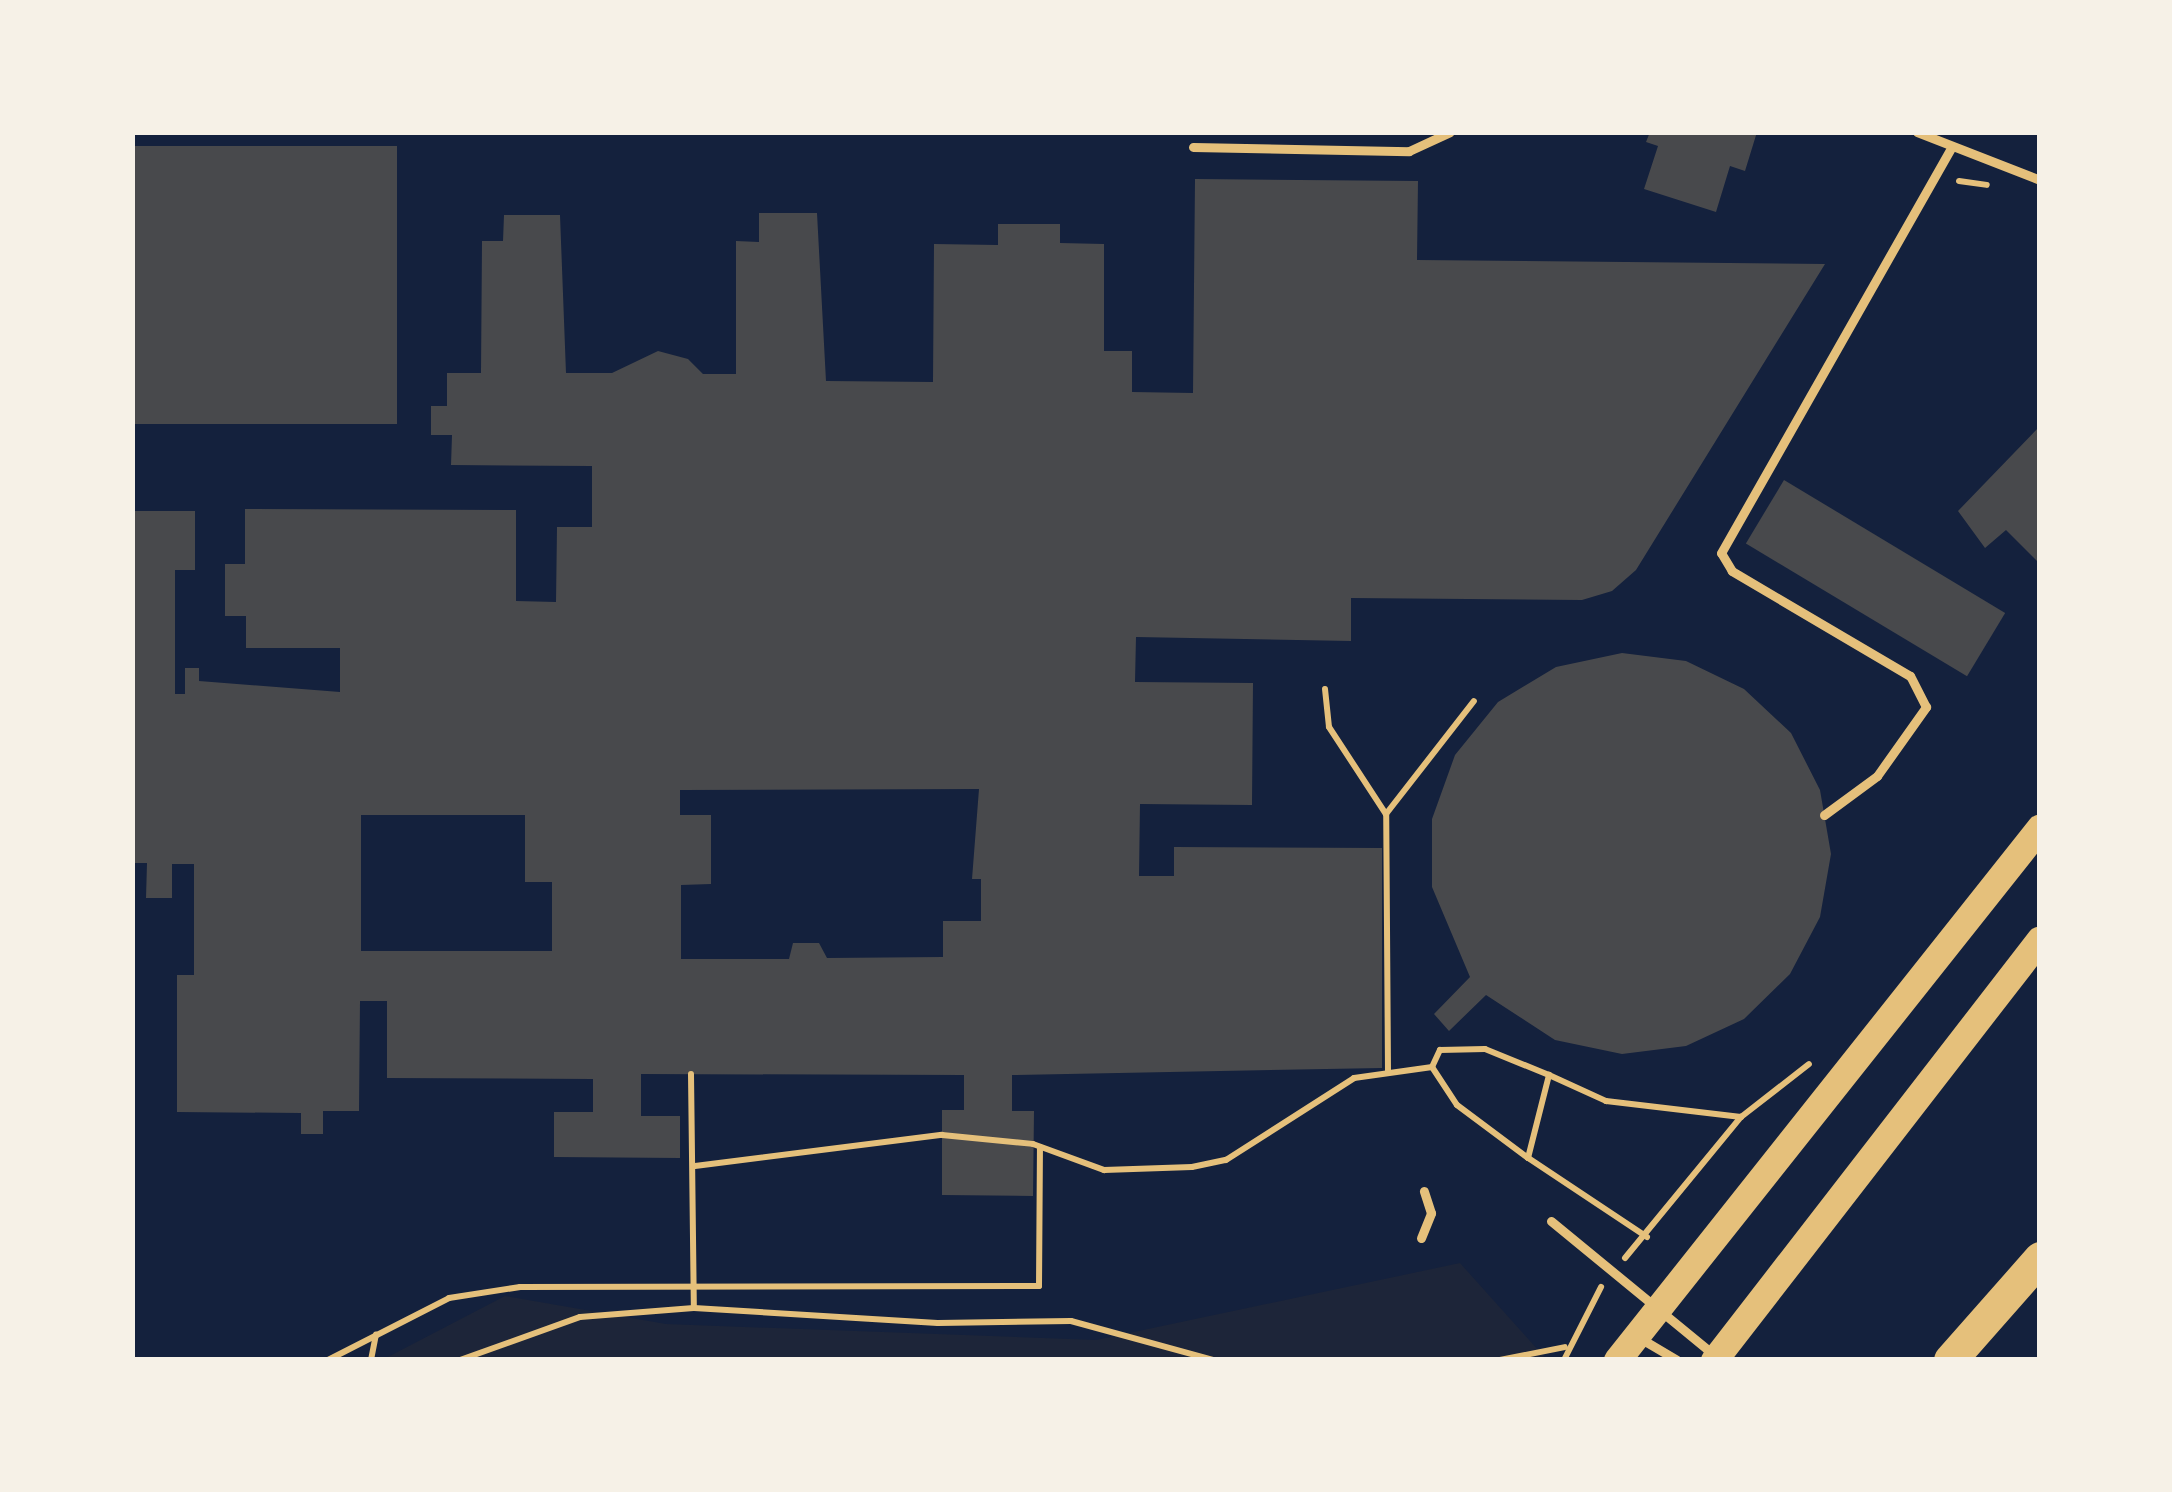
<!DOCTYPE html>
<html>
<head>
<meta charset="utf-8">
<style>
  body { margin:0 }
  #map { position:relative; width:2172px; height:1492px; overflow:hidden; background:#14213d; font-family:Jost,sans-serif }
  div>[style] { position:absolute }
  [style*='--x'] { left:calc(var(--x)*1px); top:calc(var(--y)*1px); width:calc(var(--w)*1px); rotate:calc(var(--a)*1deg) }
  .green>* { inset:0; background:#1d2539 }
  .building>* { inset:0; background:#48494c; transform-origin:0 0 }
  .path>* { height:6px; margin:-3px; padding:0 3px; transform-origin:3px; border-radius:3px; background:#e5c07b }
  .service>* { height:9px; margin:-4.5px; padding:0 4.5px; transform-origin:4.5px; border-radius:4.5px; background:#e5c07b }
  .primary>* { height:27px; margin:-13.5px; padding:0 13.5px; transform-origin:13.5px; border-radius:13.5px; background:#e5c07b }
  .motorway>* { height:33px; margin:-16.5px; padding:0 16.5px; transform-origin:16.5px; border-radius:16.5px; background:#e5c07b }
  span { translate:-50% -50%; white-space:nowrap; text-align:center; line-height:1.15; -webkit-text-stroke:10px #f6f1e7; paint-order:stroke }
  .frame { position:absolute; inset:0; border:135px solid #f6f1e7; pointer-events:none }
</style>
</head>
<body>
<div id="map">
  <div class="green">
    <i style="clip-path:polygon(1460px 1263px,1547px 1360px,382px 1360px,505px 1296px,666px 1324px,1096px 1340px)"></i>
  </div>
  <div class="building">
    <i style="clip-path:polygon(1650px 132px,1757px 132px,1745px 171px,1730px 166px,1716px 212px,1644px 189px,1658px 146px,1646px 142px)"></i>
    <i style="left:132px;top:146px;width:265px;height:278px"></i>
    <i style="clip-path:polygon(evenodd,1195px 179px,1418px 181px,1417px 260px,1825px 264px,1636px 570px,1612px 591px,1582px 600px,1351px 598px,1351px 641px,1136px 637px,1135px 682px,1253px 683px,1252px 805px,1140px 804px,1139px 876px,1174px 876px,1174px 847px,1382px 848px,1382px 1068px,1012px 1075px,1012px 1111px,1034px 1111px,1033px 1196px,942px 1195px,942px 1110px,964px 1110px,964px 1075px,641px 1074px,641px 1116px,680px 1116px,680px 1158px,554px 1157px,554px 1112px,593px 1112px,593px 1079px,387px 1078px,387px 1001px,360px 1001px,359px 1111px,323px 1111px,323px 1134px,301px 1134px,301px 1113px,177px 1112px,177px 975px,194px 975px,194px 864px,172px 864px,172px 898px,146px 898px,147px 863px,132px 863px,132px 511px,195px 511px,195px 570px,175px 570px,175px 694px,185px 694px,185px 668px,199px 668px,199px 681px,340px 692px,340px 648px,246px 648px,246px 616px,225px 616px,225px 564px,245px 564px,245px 509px,516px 510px,516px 601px,556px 602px,557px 527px,592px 527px,592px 466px,451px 465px,452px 435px,431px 435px,431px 406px,447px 406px,447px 373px,481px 373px,482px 241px,503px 241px,504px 215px,560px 215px,566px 373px,612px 373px,658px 351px,688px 359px,703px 374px,736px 374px,736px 241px,759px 242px,759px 213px,817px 213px,826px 381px,933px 382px,934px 244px,998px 245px,998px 224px,1060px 224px,1060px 243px,1104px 244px,1104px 351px,1132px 351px,1132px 392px,1193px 393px,1195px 179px,979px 789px,972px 879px,981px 879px,981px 921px,943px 921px,943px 957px,827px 958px,819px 943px,793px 943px,789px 959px,681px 959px,681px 885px,711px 884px,711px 815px,680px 815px,680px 790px,979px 789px,1195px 179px,361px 815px,525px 815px,525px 882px,552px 882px,552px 951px,361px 951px,361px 815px)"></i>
    <i style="clip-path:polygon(2040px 426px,2040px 564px,2006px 530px,1985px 548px,1958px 511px)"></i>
    <i style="left:1784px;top:480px;width:258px;height:74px;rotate:31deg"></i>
    <i style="clip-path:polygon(1622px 653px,1686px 661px,1744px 689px,1791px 733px,1820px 790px,1831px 854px,1820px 917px,1790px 974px,1744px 1019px,1686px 1046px,1622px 1054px,1555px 1040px,1486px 995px,1449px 1031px,1434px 1014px,1470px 977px,1432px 887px,1432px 819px,1455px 755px,1498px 702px,1556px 667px)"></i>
  </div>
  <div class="path">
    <i style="--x:1959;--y:181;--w:28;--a:8"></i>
    <i style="--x:1325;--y:689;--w:38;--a:84"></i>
    <i style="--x:1329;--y:727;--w:104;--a:56.8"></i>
    <i style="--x:1432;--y:1067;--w:45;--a:56.7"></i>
    <i style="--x:1457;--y:1105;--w:89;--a:36.7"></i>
    <i style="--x:1432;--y:1067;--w:19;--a:-65"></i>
    <i style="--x:1440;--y:1050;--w:45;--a:-1.3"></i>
    <i style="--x:1485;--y:1049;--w:69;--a:22.1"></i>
    <i style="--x:1388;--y:1071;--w:257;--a:-90.4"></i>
    <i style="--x:1386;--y:814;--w:143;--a:-52.1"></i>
    <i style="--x:691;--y:1074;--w:234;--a:89.3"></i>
    <i style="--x:695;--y:1166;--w:249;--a:-7.2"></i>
    <i style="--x:942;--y:1135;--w:91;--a:5.6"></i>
    <i style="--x:1033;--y:1144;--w:76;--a:20.1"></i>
    <i style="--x:1104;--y:1170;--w:88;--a:-2"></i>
    <i style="--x:1192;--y:1167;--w:35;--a:-12"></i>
    <i style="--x:1226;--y:1160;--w:152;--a:-32.6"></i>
    <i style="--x:1354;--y:1078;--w:79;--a:-8"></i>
    <i style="--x:1647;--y:1237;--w:143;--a:-146.4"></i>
    <i style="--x:1528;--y:1158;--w:86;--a:-75.8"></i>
    <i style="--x:1549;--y:1075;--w:63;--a:24.5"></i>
    <i style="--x:1606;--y:1101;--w:136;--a:6.8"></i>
    <i style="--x:1625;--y:1258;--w:183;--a:-50.6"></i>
    <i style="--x:1741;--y:1117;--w:86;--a:-37.9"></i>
    <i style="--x:328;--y:1360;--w:136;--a:-27.1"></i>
    <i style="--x:449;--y:1298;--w:72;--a:-8.8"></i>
    <i style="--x:520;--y:1287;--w:519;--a:-0.11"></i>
    <i style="--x:1039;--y:1286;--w:139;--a:-89.6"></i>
    <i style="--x:371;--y:1360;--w:26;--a:-79"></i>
    <i style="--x:460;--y:1360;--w:127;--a:-19.7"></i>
    <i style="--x:580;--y:1317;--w:114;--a:-4.5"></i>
    <i style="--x:694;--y:1308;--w:244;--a:3.5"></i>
    <i style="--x:938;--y:1323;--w:133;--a:-0.9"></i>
    <i style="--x:1071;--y:1321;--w:148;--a:15.3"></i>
    <i style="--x:1500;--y:1360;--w:66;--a:-11.3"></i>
    <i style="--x:1564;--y:1360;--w:82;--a:-63.1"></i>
  </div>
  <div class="service">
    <i style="--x:1917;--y:132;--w:132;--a:21.3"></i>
    <i style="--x:1193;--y:147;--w:216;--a:1.1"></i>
    <i style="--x:1409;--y:151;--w:45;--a:-24.9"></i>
    <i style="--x:1824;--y:815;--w:66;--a:-36.3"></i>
    <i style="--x:1877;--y:776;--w:85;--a:-54.6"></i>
    <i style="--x:1926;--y:707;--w:35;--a:-117"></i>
    <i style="--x:1910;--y:676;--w:207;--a:-149.5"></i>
    <i style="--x:1732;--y:571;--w:21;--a:-121"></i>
    <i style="--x:1721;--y:553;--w:466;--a:-60.4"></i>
    <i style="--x:1551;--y:1221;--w:210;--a:39.4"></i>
    <i style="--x:1421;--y:1238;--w:27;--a:-68"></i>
    <i style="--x:1431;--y:1213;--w:23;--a:-108"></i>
    <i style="--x:1638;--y:1337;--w:45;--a:30.5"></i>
  </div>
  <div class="primary">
    <i style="--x:1617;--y:1360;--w:680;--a:-51.56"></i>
    <i style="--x:1714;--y:1360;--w:532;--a:-52.25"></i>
  </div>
  <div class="motorway">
    <i style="--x:1950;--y:1360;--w:136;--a:-48.6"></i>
  </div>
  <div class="frame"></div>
</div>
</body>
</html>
